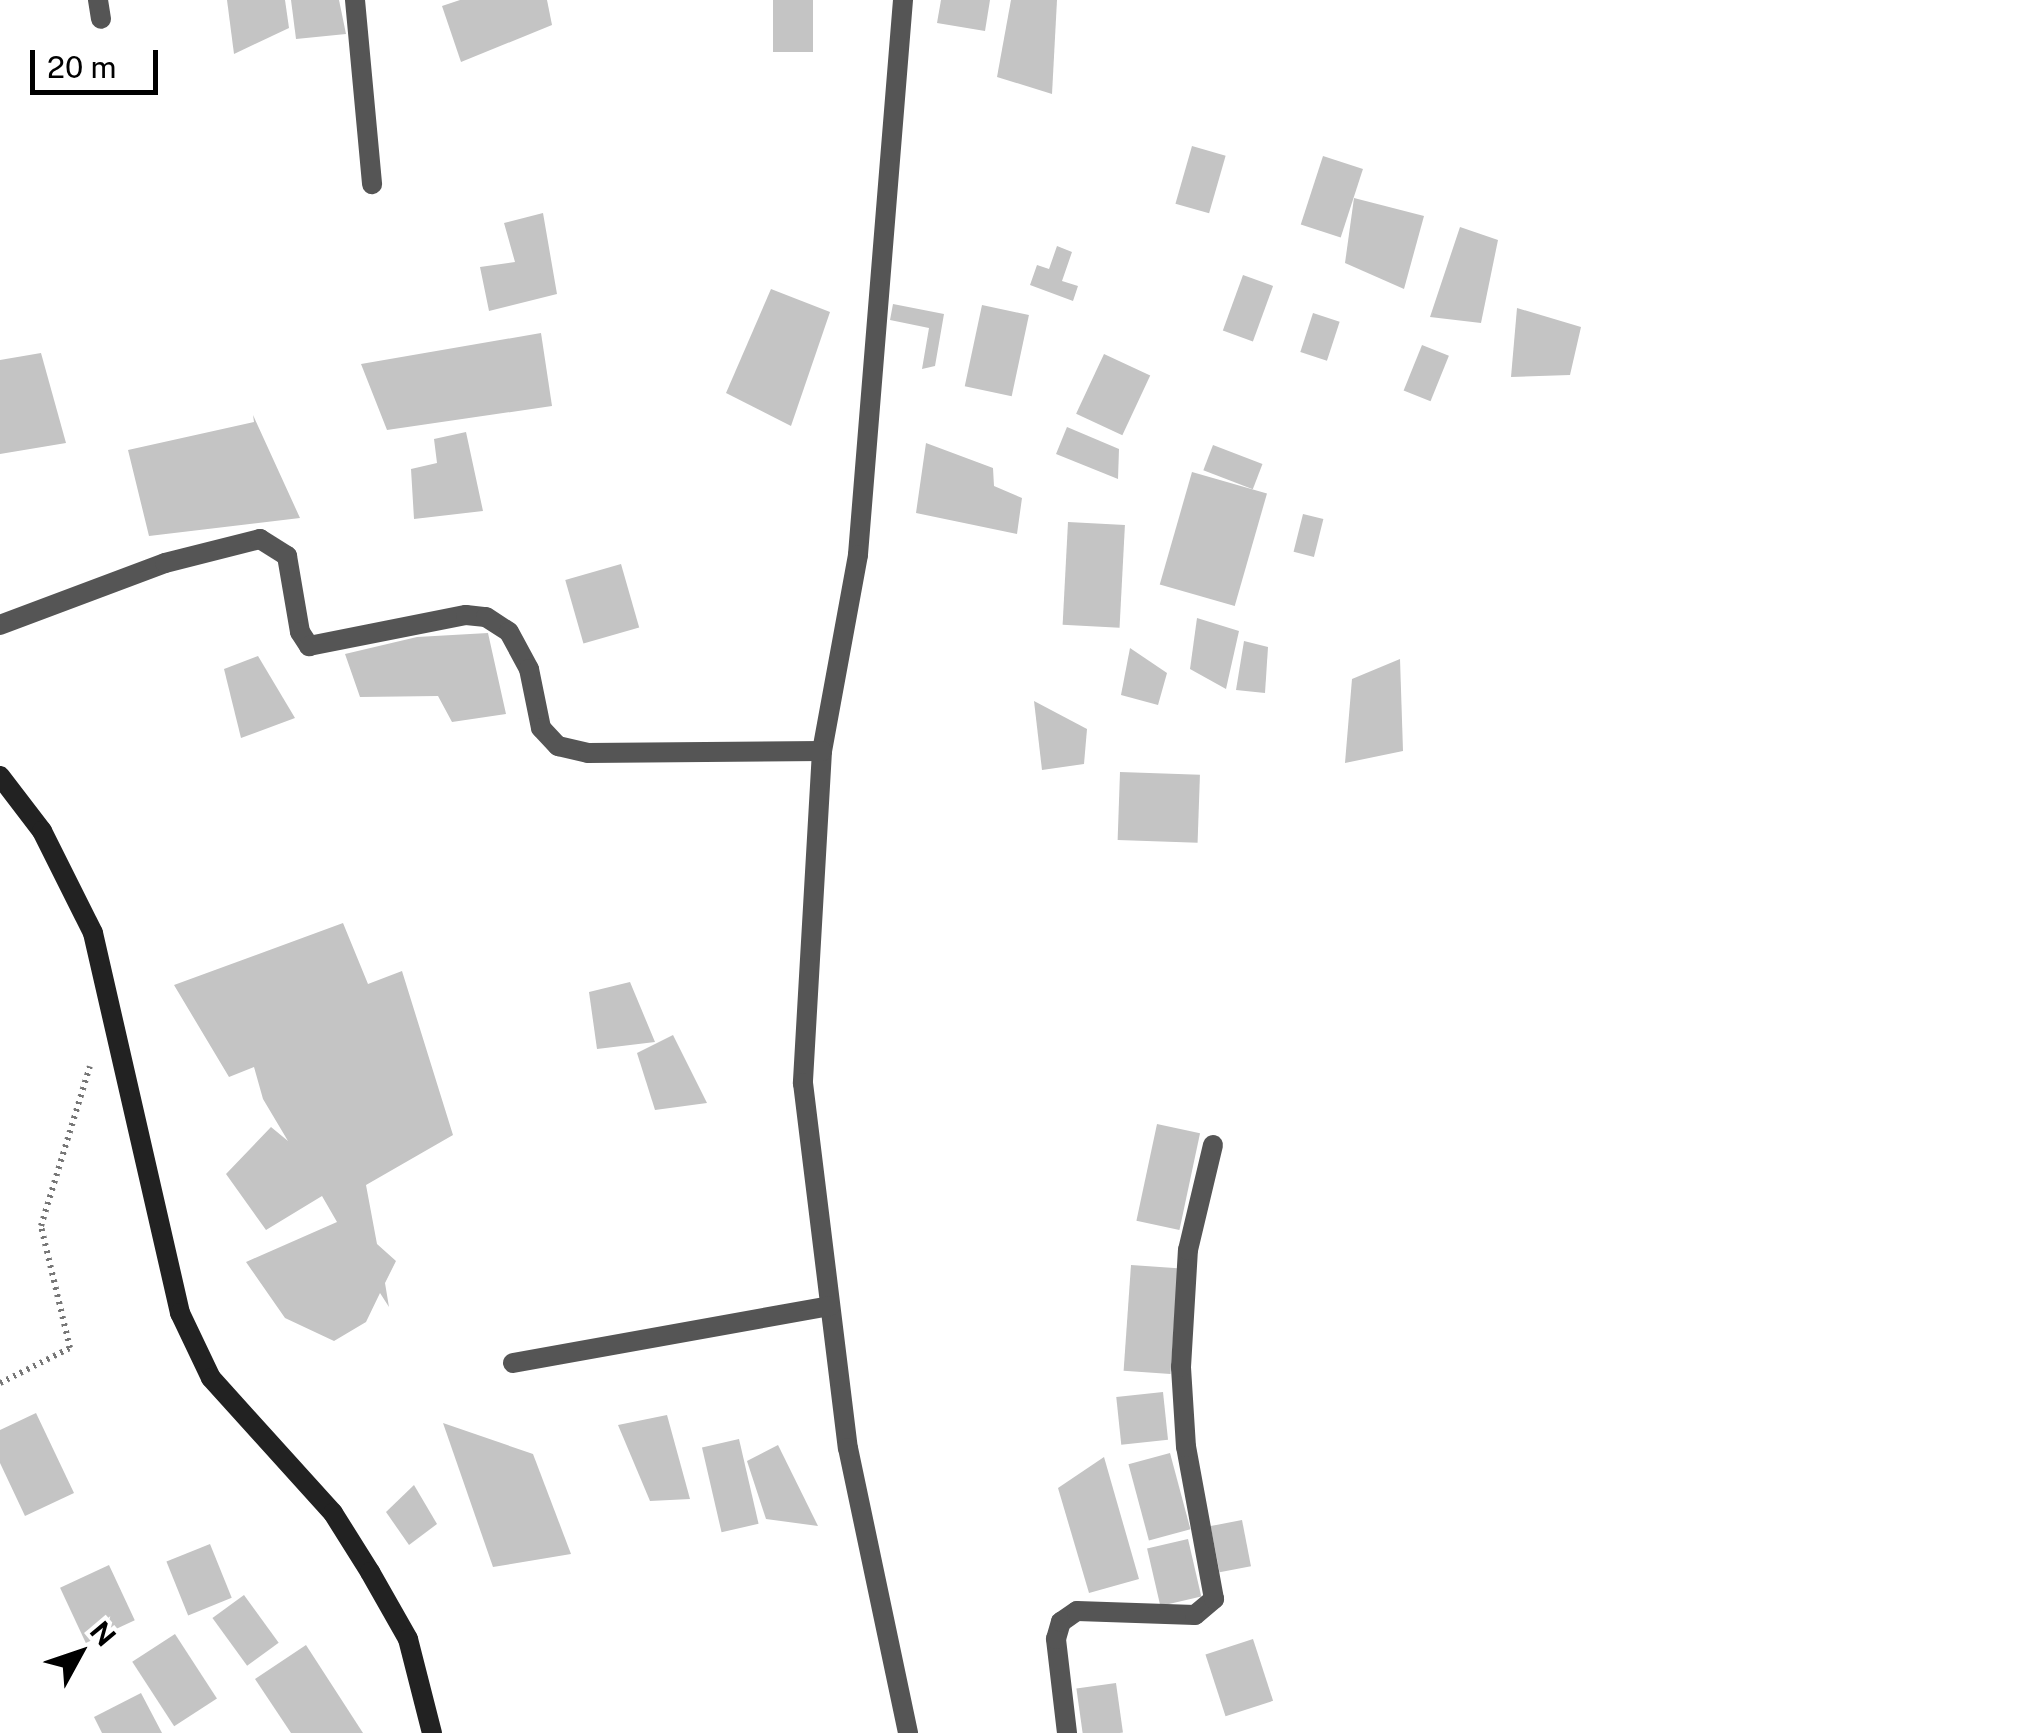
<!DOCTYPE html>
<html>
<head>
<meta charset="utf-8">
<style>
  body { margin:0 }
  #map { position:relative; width:2037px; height:1733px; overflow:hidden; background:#fff; font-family:"Public Sans",sans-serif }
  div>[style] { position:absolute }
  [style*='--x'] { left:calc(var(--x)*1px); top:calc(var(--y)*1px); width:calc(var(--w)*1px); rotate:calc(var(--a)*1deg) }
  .building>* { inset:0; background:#c4c4c4; transform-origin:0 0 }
  .path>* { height:6px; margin-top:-3px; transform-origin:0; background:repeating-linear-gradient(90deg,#777 0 2.5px,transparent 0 7.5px) }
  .street>* { height:20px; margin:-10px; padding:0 10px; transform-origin:10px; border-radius:10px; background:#555 }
  .secondary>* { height:20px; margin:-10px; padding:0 10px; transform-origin:10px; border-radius:10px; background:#222 }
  span { translate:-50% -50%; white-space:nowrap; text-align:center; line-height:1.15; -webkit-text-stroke:9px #fff; paint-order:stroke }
  .north { position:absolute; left:30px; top:1603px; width:100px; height:100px; -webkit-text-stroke:8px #fff; paint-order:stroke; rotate:50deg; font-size:28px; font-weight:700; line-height:40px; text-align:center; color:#000 }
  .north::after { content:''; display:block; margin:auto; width:35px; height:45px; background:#000; clip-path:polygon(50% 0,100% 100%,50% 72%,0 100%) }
  .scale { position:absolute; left:30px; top:50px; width:128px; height:45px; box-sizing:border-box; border:5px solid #000; border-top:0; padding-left:12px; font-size:30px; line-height:35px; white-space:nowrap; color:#000; -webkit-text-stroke:8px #fff; paint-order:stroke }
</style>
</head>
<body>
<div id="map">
  <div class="building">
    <i style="clip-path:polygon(227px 0,285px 0,289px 28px,234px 54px)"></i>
    <i style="clip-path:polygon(291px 0,339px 0,346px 34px,296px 39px)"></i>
    <i style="clip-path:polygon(460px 0,547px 0,552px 25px,461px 62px,442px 6px)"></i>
    <i style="left:773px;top:0;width:40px;height:52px"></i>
    <i style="clip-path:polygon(941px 0,990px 0,985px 31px,937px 23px)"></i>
    <i style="clip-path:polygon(1011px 0,1057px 0,1052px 94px,997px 77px)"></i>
    <i style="left:1192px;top:146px;width:35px;height:60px;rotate:16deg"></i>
    <i style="left:1323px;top:156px;width:42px;height:72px;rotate:18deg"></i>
    <i style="clip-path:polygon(1354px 198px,1424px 216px,1404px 289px,1345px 263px)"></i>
    <i style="clip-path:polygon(543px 213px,557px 294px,489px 311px,480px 267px,515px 262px,504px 223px)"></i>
    <i style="clip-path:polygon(1460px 227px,1498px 240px,1481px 323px,1430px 317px)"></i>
    <i style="clip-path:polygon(1057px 246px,1072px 252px,1062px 281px,1078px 286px,1073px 301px,1030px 285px,1037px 265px,1049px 269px)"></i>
    <i style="left:1243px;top:275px;width:32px;height:59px;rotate:20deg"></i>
    <i style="clip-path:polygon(771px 289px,830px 312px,791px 426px,726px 393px)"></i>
    <i style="clip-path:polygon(893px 304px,944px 314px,935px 366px,922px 369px,929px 328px,890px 320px)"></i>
    <i style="left:982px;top:305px;width:48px;height:83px;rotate:12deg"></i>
    <i style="clip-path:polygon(1517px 308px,1581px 327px,1570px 375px,1511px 377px)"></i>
    <i style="left:1313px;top:313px;width:28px;height:41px;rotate:18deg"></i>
    <i style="clip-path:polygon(541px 333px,552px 406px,387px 430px,361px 364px)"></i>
    <i style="left:1422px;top:345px;width:29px;height:49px;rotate:22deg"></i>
    <i style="clip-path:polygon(41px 353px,66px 443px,0 454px,0 360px)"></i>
    <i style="left:1104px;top:354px;width:51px;height:66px;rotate:25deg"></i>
    <i style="clip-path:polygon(253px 415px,300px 518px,149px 536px,128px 450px,254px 422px)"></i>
    <i style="clip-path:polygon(1067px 427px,1119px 449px,1118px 479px,1056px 454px)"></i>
    <i style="clip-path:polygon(466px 432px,483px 511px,414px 519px,411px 469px,437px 463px,434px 439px)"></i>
    <i style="clip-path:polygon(926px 443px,993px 468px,994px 486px,1022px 498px,1017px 534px,916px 513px)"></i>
    <i style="left:1213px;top:445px;width:53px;height:27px;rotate:21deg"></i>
    <i style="left:1192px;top:472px;width:78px;height:117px;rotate:16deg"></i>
    <i style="left:1303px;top:514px;width:21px;height:39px;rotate:14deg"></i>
    <i style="left:1068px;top:522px;width:57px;height:103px;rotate:3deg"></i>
    <i style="left:621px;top:564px;width:66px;height:58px;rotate:74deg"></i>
    <i style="clip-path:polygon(1197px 618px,1239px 631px,1226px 689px,1190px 669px)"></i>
    <i style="clip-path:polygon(488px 633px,506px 714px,452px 722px,438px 696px,360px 697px,345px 654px,417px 637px)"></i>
    <i style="clip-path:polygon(1244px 641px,1268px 647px,1265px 693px,1236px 690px)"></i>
    <i style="clip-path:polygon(1130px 648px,1167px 673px,1158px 705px,1121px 695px)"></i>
    <i style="clip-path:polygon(258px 656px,295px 718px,241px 738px,224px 669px)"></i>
    <i style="clip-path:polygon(1400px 659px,1403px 751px,1345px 763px,1352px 679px)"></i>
    <i style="clip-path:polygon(1034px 701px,1087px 729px,1084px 764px,1042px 770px)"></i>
    <i style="left:1120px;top:772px;width:80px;height:68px;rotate:2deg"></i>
    <i style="clip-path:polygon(343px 923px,368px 984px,402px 971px,453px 1135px,366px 1185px,377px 1244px,396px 1261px,385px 1283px,389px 1307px,380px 1293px,366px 1322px,334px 1341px,285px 1318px,246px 1262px,337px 1222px,322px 1196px,266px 1230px,226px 1174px,271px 1127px,288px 1141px,263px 1099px,254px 1067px,229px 1077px,174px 985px)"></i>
    <i style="clip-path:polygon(630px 982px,655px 1042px,597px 1049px,589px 992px)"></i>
    <i style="clip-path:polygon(673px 1035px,707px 1103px,655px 1110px,637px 1053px)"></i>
    <i style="left:1157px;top:1124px;width:44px;height:99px;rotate:12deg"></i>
    <i style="left:1131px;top:1265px;width:47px;height:106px;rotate:4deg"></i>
    <i style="left:1163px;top:1392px;width:48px;height:47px;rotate:84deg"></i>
    <i style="clip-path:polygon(36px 1413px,74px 1493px,25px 1516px,0 1463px,0 1430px)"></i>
    <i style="clip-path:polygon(667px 1415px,690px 1499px,650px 1501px,618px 1425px)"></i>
    <i style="clip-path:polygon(443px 1423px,533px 1454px,571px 1554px,493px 1567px)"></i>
    <i style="left:739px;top:1439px;width:87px;height:38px;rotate:77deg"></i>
    <i style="clip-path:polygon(778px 1445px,818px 1526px,766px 1519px,747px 1461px)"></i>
    <i style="left:1170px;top:1453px;width:79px;height:43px;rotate:75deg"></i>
    <i style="clip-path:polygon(1104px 1457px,1139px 1579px,1089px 1593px,1058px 1488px)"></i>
    <i style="clip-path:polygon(414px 1485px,437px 1524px,409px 1545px,386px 1512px)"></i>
    <i style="left:1242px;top:1520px;width:47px;height:32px;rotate:79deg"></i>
    <i style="left:1188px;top:1539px;width:59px;height:42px;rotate:77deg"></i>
    <i style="left:210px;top:1544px;width:58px;height:47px;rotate:68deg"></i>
    <i style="left:109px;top:1565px;width:61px;height:54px;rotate:65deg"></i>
    <i style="left:244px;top:1595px;width:59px;height:39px;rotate:54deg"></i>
    <i style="left:175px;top:1634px;width:77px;height:51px;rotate:57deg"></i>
    <i style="left:1253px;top:1639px;width:65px;height:50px;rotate:72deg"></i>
    <i style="clip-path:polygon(306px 1645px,363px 1733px,291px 1733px,255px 1679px)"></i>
    <i style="left:1116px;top:1683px;width:50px;height:40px;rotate:82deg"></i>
    <i style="clip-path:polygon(141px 1693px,162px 1733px,102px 1733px,94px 1717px)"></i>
  </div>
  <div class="path">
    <i style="--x:0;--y:1383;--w:78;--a:-26.6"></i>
    <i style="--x:70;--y:1348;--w:125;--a:-103.4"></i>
    <i style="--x:41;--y:1226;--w:167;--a:-73"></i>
  </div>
  <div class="street">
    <i style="--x:98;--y:0;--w:19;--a:81"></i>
    <i style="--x:355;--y:0;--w:185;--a:84.7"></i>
    <i style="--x:903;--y:0;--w:557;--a:94.64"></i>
    <i style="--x:858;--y:555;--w:199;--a:100.4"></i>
    <i style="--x:822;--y:751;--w:333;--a:93.3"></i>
    <i style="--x:803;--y:1083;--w:368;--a:83"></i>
    <i style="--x:848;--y:1448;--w:291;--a:78.1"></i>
    <i style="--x:0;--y:625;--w:176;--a:-20.6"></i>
    <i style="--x:165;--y:563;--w:98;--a:-14.2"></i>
    <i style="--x:260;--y:539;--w:32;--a:32"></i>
    <i style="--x:287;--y:556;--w:77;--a:80.3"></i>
    <i style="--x:300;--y:632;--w:17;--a:57"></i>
    <i style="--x:309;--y:646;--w:160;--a:-11.2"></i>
    <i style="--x:466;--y:615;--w:20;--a:6"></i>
    <i style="--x:486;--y:617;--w:27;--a:33"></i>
    <i style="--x:509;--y:632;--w:42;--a:61.6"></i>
    <i style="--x:529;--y:669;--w:60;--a:78.5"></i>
    <i style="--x:541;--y:728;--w:25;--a:47"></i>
    <i style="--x:558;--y:746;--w:31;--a:13"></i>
    <i style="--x:588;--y:753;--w:234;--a:-0.5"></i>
    <i style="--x:513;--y:1363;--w:322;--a:-10.2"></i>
    <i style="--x:1067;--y:1733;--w:95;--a:-96.7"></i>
    <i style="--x:1056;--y:1639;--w:18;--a:-74"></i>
    <i style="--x:1061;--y:1622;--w:19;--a:-35"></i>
    <i style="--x:1077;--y:1611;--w:118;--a:1.9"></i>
    <i style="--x:1195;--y:1615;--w:25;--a:-40"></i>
    <i style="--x:1214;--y:1599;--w:155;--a:-100.4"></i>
    <i style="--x:1186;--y:1447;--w:80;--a:-93.6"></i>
    <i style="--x:1181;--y:1367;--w:117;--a:-86.6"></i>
    <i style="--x:1188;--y:1250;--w:108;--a:-76.6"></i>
  </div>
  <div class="secondary">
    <i style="--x:0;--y:776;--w:69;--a:52.6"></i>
    <i style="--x:42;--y:831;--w:114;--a:63.4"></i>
    <i style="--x:93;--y:933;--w:390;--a:77.1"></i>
    <i style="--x:180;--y:1313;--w:72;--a:64.5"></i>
    <i style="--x:211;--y:1378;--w:182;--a:47.9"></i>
    <i style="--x:333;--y:1513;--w:70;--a:57.9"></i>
    <i style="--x:370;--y:1572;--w:77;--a:60.4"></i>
    <i style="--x:408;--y:1639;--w:97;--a:75.7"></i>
  </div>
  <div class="north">N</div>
  <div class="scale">20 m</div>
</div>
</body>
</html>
